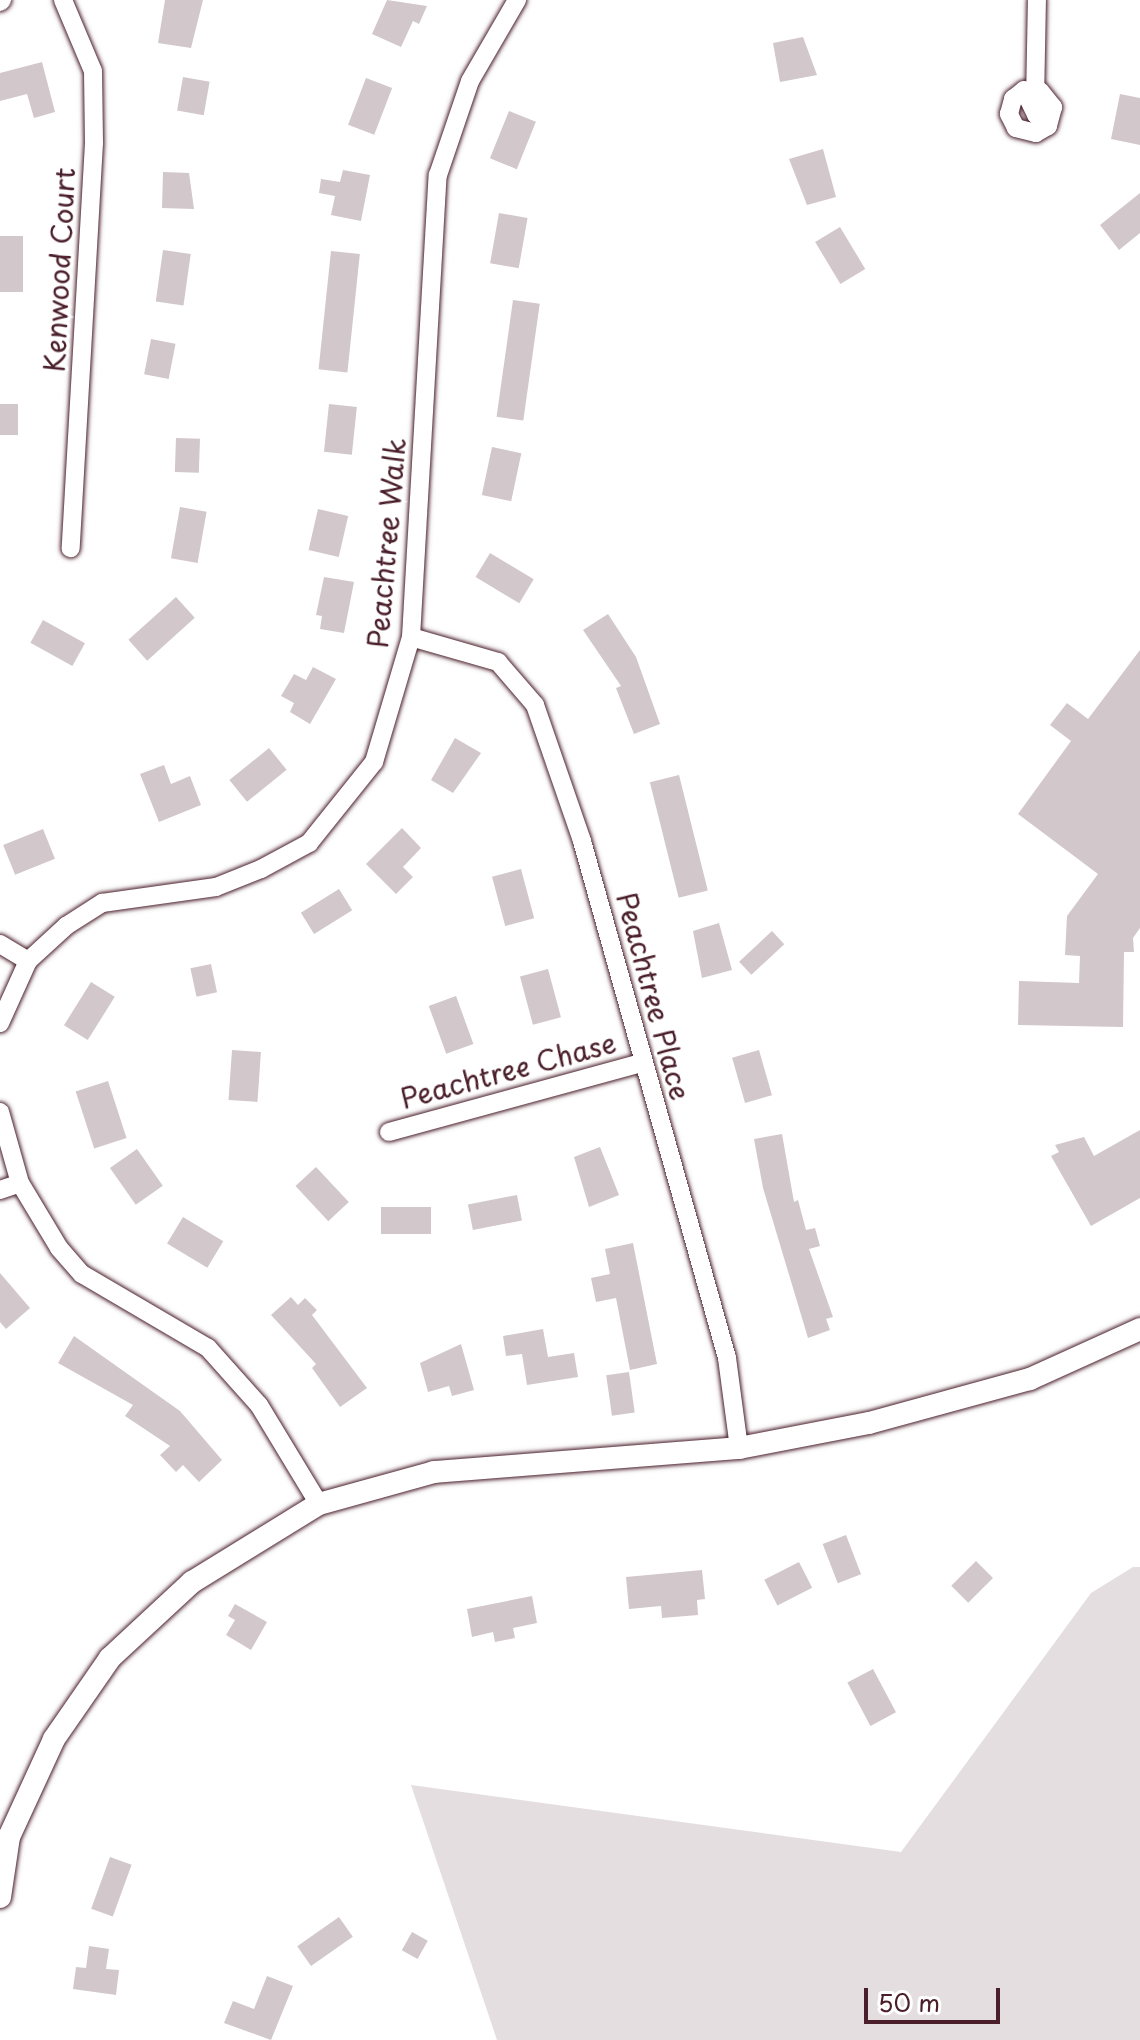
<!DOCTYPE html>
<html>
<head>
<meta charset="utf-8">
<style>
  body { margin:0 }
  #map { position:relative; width:1140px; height:2040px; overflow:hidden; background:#fff; font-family:"Playpen Sans",sans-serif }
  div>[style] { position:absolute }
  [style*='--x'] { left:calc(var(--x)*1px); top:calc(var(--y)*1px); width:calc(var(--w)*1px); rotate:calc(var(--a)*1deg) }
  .green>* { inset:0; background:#e5dee0 }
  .building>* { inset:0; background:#d2c7cb; transform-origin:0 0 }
  .roads { filter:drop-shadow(0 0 2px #4a1f2b) drop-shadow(0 0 2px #4a1f2b) }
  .minor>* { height:18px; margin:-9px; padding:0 9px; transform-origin:9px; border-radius:9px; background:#fff }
  .major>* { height:22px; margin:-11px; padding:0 11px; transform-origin:11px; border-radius:11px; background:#fff }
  span { translate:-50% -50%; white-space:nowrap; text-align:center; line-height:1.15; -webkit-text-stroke:6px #fff; paint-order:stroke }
  .street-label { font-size:28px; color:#4a1f2b }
  .scale { position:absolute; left:864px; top:1988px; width:136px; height:36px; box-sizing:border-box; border:4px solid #4a1f2b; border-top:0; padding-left:10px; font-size:24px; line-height:28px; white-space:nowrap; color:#4a1f2b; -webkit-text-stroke:6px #fff; paint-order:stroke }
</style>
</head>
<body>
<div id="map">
  <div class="green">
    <i style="clip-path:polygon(1133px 1567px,1140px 1567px,1140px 2040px,497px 2040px,411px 1785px,901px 1852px,1091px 1593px)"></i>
  </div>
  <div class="building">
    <i style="clip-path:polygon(165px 0,203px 0,191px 48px,158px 43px)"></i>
    <i style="clip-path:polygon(387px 0,427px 6px,419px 24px,413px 21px,401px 47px,372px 34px)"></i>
    <i style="clip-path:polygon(803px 37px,817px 75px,780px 82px,773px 43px)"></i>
    <i style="clip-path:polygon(42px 62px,55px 112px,34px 118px,27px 94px,0 101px,0 73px)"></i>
    <i style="left:183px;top:77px;width:27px;height:34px;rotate:10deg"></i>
    <i style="left:366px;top:78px;width:28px;height:50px;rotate:21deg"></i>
    <i style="clip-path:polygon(1120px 94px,1140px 98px,1140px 145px,1111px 139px)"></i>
    <i style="left:509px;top:111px;width:29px;height:51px;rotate:22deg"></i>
    <i style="clip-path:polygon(823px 149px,836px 197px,807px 205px,789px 159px)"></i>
    <i style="clip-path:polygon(343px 170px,370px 175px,361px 221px,331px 215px,335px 196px,319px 193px,321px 179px,340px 182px)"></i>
    <i style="clip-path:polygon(163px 172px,189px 173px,194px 209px,162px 208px)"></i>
    <i style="clip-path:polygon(1140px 193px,1140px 233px,1119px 250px,1100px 225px)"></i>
    <i style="left:499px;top:213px;width:29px;height:51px;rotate:10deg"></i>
    <i style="left:840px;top:227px;width:49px;height:29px;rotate:59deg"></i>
    <i style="left:0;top:236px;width:23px;height:56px"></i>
    <i style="left:163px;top:250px;width:28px;height:52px;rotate:8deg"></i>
    <i style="left:331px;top:251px;width:29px;height:119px;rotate:6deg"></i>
    <i style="left:513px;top:300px;width:27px;height:118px;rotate:8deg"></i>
    <i style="left:151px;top:339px;width:25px;height:36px;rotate:11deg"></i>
    <i style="left:0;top:404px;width:18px;height:31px"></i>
    <i style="left:329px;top:404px;width:28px;height:48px;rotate:6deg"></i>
    <i style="left:176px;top:438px;width:24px;height:34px;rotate:2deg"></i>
    <i style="left:492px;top:447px;width:30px;height:49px;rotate:12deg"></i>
    <i style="left:180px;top:507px;width:27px;height:52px;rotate:10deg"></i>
    <i style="left:318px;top:509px;width:31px;height:42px;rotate:13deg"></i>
    <i style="left:490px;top:553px;width:51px;height:28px;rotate:31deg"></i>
    <i style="clip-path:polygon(324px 577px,354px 582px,344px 633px,320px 629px,322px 616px,316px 615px)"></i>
    <i style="left:176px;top:597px;width:28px;height:64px;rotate:48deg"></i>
    <i style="clip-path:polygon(608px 614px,636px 657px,660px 724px,634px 734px,616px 688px,621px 686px,583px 630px)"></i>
    <i style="left:43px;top:620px;width:48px;height:26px;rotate:29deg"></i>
    <i style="clip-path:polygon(1140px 650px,1140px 928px,1133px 938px,1134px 952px,1124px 952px,1123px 1027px,1018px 1025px,1019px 981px,1079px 983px,1080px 956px,1065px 955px,1067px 916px,1098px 874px,1018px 814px,1071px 741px,1050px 725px,1067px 703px,1088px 719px)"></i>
    <i style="clip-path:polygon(313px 667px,336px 679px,310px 724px,290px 712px,294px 703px,281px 696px,294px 674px,306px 680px)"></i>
    <i style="clip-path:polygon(455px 738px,481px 753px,453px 793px,431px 780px)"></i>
    <i style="left:269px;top:748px;width:28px;height:51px;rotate:51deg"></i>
    <i style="clip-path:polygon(164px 765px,171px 784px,190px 776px,201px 805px,159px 822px,140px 774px)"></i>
    <i style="left:679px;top:775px;width:119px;height:30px;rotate:76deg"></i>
    <i style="clip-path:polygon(402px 828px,421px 848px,403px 867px,413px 877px,396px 894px,366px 864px)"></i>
    <i style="left:43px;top:829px;width:32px;height:43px;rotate:68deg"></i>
    <i style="left:521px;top:869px;width:51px;height:30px;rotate:75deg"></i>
    <i style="left:339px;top:889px;width:25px;height:45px;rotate:58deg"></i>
    <i style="clip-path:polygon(719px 923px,732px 970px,702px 978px,693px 931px)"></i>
    <i style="left:772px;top:931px;width:18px;height:45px;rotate:47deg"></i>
    <i style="left:211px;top:964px;width:29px;height:21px;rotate:78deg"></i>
    <i style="left:548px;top:969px;width:50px;height:29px;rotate:75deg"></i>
    <i style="left:91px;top:982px;width:28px;height:51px;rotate:32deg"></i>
    <i style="left:456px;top:996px;width:51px;height:29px;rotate:70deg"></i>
    <i style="left:232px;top:1050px;width:29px;height:50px;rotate:4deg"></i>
    <i style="left:759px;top:1050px;width:47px;height:28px;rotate:74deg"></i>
    <i style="left:108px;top:1081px;width:60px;height:34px;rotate:72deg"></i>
    <i style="clip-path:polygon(1140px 1130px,1140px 1198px,1091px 1226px,1051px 1156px,1059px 1152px,1055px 1145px,1084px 1137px,1094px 1156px)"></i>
    <i style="clip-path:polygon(782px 1134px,794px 1202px,798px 1200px,806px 1230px,815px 1228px,820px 1246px,809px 1249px,833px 1317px,826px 1319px,830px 1330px,808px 1338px,763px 1188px,754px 1139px)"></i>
    <i style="clip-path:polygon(600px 1147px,619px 1195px,589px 1207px,574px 1157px)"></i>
    <i style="left:137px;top:1149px;width:45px;height:33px;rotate:55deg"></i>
    <i style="left:316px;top:1167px;width:48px;height:28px;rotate:47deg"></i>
    <i style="left:517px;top:1195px;width:26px;height:50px;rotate:79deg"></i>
    <i style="left:431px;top:1207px;width:27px;height:50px;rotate:90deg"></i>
    <i style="left:183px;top:1217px;width:47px;height:31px;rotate:31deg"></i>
    <i style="clip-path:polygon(633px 1243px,657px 1364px,630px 1370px,616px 1298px,596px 1302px,591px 1278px,610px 1274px,605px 1249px)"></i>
    <i style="clip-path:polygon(0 1273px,30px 1308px,6px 1329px,0 1322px)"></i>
    <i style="clip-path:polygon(291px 1297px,298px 1305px,305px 1298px,317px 1310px,312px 1315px,367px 1388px,340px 1407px,312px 1368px,316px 1364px,271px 1315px)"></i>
    <i style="clip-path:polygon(543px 1329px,548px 1357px,574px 1353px,578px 1377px,527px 1385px,522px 1354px,506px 1356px,503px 1336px)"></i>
    <i style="clip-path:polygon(74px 1336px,180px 1411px,222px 1460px,199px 1482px,183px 1465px,176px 1472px,160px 1455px,170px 1446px,125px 1416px,133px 1405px,58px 1363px)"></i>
    <i style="clip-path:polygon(461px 1344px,474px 1390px,452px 1396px,449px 1386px,428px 1392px,420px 1363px)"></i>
    <i style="left:629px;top:1372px;width:41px;height:23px;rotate:82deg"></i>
    <i style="left:846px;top:1535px;width:42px;height:25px;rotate:69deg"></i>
    <i style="left:976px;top:1561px;width:24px;height:35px;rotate:45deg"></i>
    <i style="left:799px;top:1562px;width:29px;height:39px;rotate:63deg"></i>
    <i style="clip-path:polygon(702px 1570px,705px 1599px,697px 1600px,698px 1615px,662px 1618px,661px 1606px,629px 1609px,626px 1577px)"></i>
    <i style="clip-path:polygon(532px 1596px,537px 1623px,513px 1628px,515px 1638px,495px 1642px,493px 1632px,472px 1637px,467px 1609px)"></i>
    <i style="clip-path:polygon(235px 1604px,267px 1622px,251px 1650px,226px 1635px,235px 1620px,228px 1616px)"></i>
    <i style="left:873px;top:1669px;width:49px;height:29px;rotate:62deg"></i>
    <i style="left:110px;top:1857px;width:23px;height:55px;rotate:20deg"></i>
    <i style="left:339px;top:1917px;width:24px;height:51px;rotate:55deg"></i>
    <i style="left:412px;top:1932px;width:18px;height:21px;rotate:29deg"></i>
    <i style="clip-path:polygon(89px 1946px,109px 1949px,106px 1969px,119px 1970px,116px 1995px,73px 1989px,76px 1967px,86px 1968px)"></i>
    <i style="clip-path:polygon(267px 1976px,293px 1986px,271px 2040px,224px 2023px,233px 2001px,254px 2009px)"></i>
  </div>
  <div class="roads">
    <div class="minor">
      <i style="--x:63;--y:0;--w:77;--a:67.1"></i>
      <i style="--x:93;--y:71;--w:72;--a:89.2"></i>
      <i style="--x:94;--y:143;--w:406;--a:93.3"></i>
      <i style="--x:0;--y:2;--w:3;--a:-45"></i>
      <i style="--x:1024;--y:90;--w:28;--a:64"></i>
      <i style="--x:1036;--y:115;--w:24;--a:-81"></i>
      <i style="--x:1040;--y:91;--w:21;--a:51"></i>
      <i style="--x:1053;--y:107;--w:20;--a:105"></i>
      <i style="--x:1048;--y:126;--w:14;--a:150"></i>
      <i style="--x:1036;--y:133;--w:21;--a:-166"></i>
      <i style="--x:1016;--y:128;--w:16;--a:-117"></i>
      <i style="--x:1009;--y:114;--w:16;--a:-75"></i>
      <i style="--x:1013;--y:99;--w:14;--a:-39"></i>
      <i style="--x:1035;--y:101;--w:101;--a:-88.9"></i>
      <i style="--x:411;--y:637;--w:91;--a:16"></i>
      <i style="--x:498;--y:662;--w:57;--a:49.3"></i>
      <i style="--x:535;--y:705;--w:144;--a:70.9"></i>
      <i style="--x:582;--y:841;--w:537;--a:74.33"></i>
      <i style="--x:727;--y:1358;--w:91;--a:82.4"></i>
      <i style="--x:0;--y:944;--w:33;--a:31"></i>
      <i style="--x:0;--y:1023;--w:68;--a:-65.7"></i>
      <i style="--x:28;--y:961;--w:52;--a:-42.6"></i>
      <i style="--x:66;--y:926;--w:43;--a:-32.6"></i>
      <i style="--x:102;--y:903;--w:115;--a:-8"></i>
      <i style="--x:216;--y:887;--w:48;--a:-21.8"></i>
      <i style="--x:261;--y:869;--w:55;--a:-28.4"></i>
      <i style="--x:309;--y:843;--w:104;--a:-51.3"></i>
      <i style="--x:374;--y:762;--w:130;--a:-73.5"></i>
      <i style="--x:411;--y:637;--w:463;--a:-86.7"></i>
      <i style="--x:438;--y:175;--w:99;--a:-71.2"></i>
      <i style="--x:470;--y:81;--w:94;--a:-59.9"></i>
      <i style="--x:0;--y:1112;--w:74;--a:74.3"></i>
      <i style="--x:20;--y:1183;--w:76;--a:59"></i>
      <i style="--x:59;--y:1248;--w:35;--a:49"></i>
      <i style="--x:82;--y:1274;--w:146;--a:30.4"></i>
      <i style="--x:208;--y:1348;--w:76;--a:48.2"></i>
      <i style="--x:259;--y:1405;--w:116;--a:58.8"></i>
      <i style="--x:389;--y:1132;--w:262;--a:-15.3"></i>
      <i style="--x:0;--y:1190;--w:21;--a:-19"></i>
    </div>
    <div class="major">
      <i style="--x:0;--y:1897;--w:61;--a:-81.5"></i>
      <i style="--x:9;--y:1837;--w:108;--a:-65.3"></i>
      <i style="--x:54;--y:1739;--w:98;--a:-55.3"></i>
      <i style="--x:110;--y:1658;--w:112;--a:-42.8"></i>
      <i style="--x:192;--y:1582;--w:149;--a:-31.6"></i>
      <i style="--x:319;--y:1504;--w:119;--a:-15.5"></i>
      <i style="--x:434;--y:1472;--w:306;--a:-4.5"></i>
      <i style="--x:739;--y:1448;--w:132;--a:-10.9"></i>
      <i style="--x:869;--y:1423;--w:167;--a:-15.3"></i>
      <i style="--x:1030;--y:1379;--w:121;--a:-24.4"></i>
    </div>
  </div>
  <div class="street-label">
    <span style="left:59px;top:270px;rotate:-87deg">Kenwood Court</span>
    <span style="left:386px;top:543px;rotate:-85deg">Peachtree Walk</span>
    <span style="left:654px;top:996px;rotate:75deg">Peachtree Place</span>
    <span style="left:508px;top:1070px;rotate:-15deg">Peachtree Chase</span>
  </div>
  <div class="scale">50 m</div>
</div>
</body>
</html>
